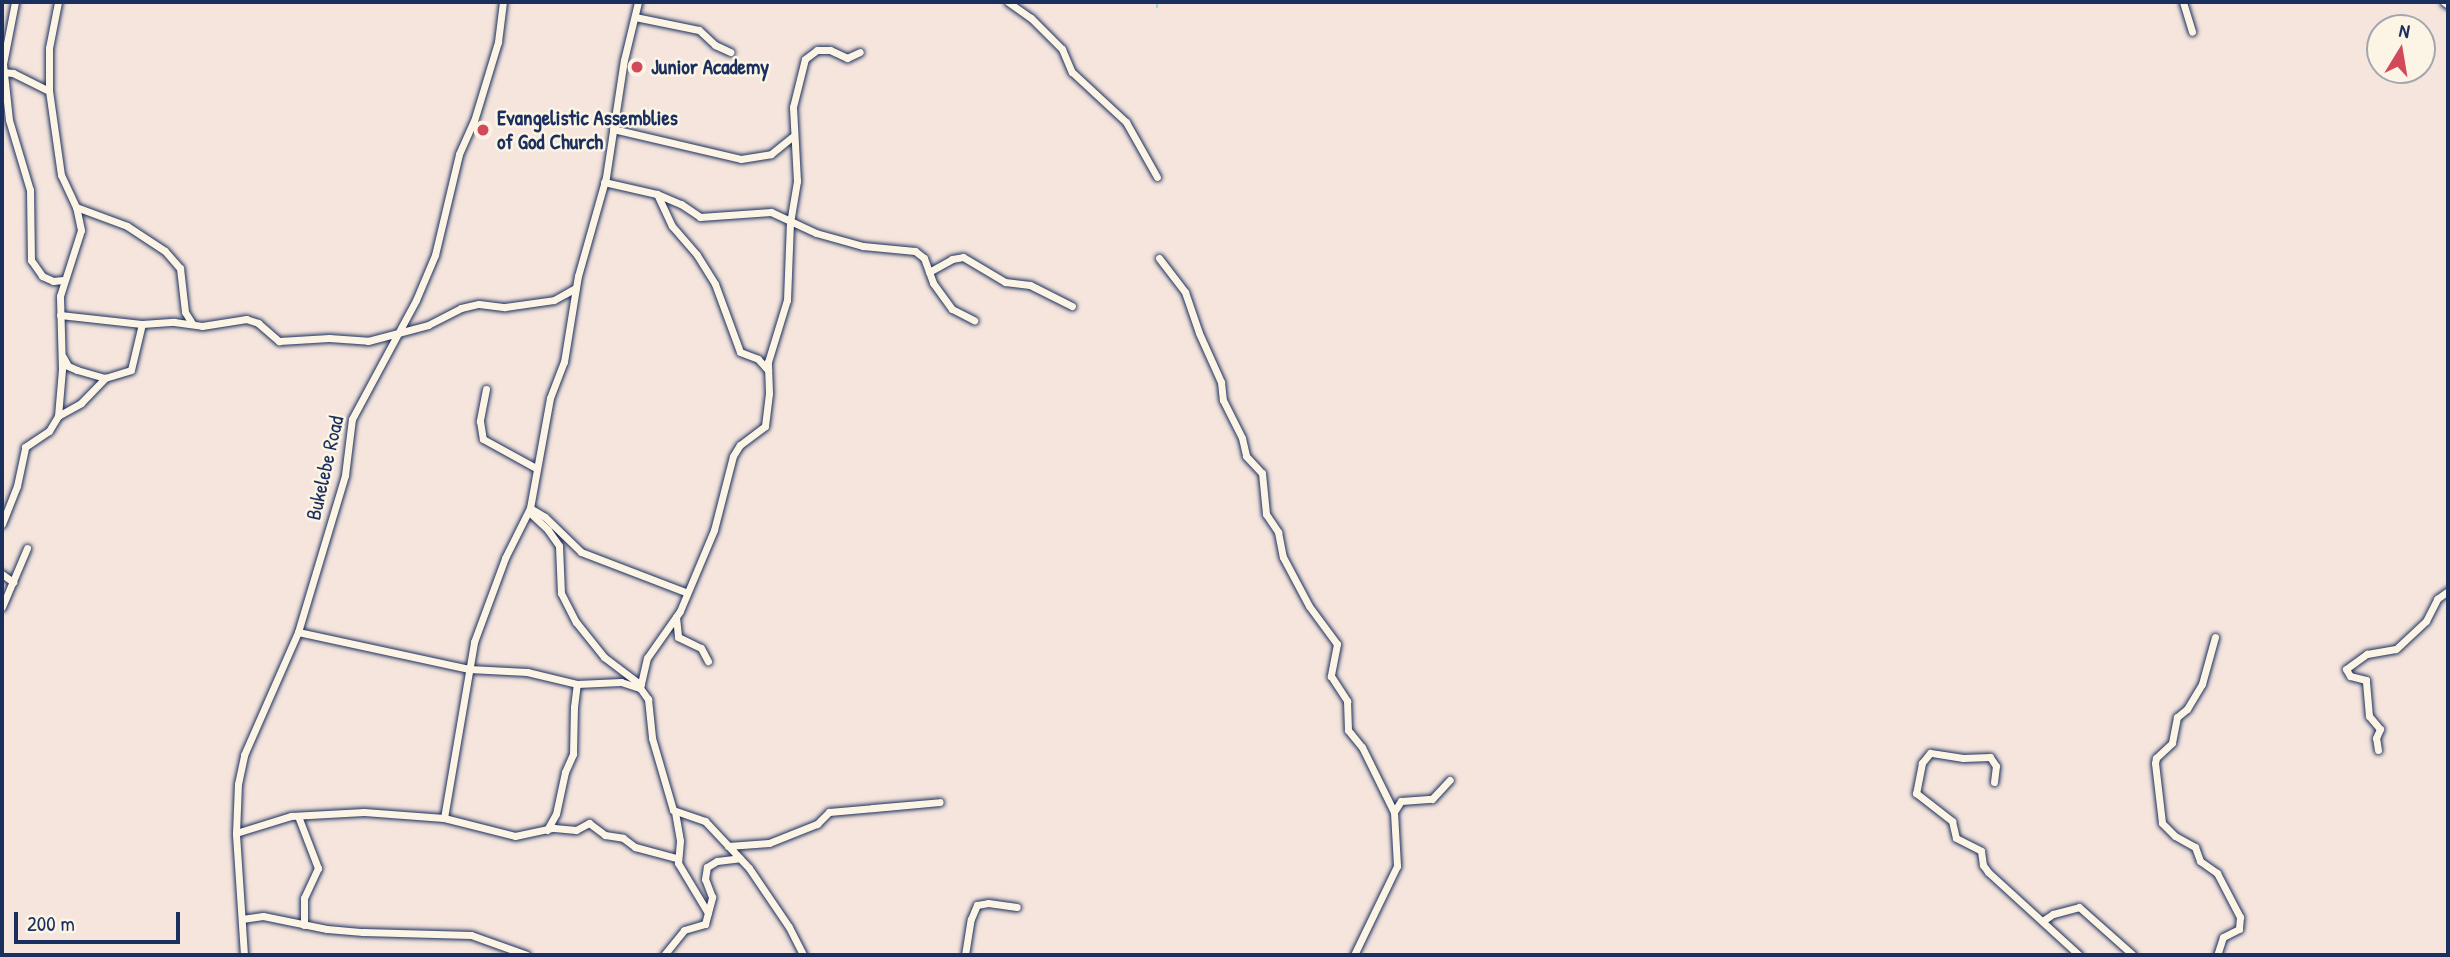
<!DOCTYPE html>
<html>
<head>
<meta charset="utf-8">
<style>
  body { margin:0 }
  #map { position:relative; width:2450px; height:957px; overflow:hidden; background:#f5e5dd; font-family:"Patrick Hand",sans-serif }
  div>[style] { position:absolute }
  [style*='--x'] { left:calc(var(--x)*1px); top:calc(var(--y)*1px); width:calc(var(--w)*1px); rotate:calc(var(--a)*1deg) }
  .stream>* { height:2px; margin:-1px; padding:0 1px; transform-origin:1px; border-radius:1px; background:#92d6f3 }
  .roads { filter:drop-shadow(0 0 2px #1b2f5e) drop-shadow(0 0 2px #1b2f5e) }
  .minor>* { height:7px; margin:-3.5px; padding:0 3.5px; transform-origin:3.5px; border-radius:3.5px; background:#fcf5e5 }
  .dots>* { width:19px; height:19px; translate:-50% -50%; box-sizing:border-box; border:4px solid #fcf5e5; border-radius:50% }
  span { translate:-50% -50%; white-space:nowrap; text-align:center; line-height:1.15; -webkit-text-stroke:5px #fcf5e5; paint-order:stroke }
  .poi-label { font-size:21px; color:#1b2f5e; font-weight:700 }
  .left { translate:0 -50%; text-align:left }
  .street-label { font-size:21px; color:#1b2f5e }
  .frame { position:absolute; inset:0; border:4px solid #1b2f5e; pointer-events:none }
  .north { position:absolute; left:2366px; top:14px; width:70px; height:70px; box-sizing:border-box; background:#fcf5e5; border:2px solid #a2a6af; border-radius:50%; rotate:11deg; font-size:19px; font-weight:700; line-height:28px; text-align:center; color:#1b2f5e }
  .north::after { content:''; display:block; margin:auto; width:24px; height:32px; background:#d1495b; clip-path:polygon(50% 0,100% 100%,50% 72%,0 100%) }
  .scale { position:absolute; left:14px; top:912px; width:166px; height:32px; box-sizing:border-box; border:4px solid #1b2f5e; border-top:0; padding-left:9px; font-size:21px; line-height:24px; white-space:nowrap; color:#1b2f5e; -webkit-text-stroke:5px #fcf5e5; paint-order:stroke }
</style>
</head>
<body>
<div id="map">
  <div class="stream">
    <i style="--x:1157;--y:7;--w:5;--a:-90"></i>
  </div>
  <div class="roads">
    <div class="minor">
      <i style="--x:15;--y:2;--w:63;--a:101"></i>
      <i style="--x:3;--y:64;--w:56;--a:83.9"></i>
      <i style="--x:9;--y:120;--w:73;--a:73.3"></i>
      <i style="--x:30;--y:190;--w:70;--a:89.2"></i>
      <i style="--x:31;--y:260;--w:19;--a:55"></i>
      <i style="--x:42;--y:276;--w:12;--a:24"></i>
      <i style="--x:53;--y:281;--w:10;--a:-6"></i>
      <i style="--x:1008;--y:2;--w:28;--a:35"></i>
      <i style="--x:1031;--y:18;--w:44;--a:45"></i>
      <i style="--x:1062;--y:49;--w:25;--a:67"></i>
      <i style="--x:1072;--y:72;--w:74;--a:42.8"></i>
      <i style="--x:1126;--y:122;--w:63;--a:60.6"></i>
      <i style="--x:2183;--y:2;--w:31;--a:73"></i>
      <i style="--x:2444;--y:2;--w:5;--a:37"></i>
      <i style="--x:635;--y:17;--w:65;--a:11.5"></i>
      <i style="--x:699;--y:30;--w:22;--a:43"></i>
      <i style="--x:715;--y:45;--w:17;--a:25"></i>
      <i style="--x:2;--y:72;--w:11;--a:5"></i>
      <i style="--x:13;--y:73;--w:40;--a:26.6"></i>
      <i style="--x:613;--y:129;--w:131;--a:13.2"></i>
      <i style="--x:741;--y:159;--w:30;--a:-9"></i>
      <i style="--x:771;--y:154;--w:28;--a:-39"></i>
      <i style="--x:604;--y:182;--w:54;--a:12.8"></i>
      <i style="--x:657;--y:194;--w:26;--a:23"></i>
      <i style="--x:681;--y:204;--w:23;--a:34"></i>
      <i style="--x:700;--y:217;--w:71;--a:-4"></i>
      <i style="--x:771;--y:212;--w:50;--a:25"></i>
      <i style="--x:816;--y:233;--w:49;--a:15.5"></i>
      <i style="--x:863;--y:246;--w:52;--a:5.5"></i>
      <i style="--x:915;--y:251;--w:11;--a:38"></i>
      <i style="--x:924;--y:258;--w:27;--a:70"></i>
      <i style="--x:933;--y:283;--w:32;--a:54"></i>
      <i style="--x:952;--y:309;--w:25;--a:27"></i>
      <i style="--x:657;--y:194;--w:35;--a:65"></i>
      <i style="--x:672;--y:226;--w:38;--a:49"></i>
      <i style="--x:697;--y:255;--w:34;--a:58"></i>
      <i style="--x:715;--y:284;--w:72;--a:69.8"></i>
      <i style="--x:740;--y:352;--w:19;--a:21"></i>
      <i style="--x:758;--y:359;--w:15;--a:48"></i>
      <i style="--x:76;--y:207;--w:54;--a:20.4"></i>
      <i style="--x:127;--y:226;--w:45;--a:33.3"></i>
      <i style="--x:165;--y:251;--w:23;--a:49"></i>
      <i style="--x:180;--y:268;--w:44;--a:83.5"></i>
      <i style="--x:185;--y:312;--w:13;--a:58"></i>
      <i style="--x:1159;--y:258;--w:43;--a:52.6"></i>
      <i style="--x:1185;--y:292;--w:43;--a:71.1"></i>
      <i style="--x:1199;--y:333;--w:54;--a:65.8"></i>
      <i style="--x:1221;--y:382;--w:18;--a:84"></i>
      <i style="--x:1223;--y:400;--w:42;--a:63.4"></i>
      <i style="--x:1242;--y:438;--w:18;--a:77"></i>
      <i style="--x:1246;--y:456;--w:23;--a:47"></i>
      <i style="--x:1262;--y:473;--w:41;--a:84.4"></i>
      <i style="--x:1266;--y:514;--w:22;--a:56"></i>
      <i style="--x:1278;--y:532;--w:25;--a:79"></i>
      <i style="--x:1283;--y:557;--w:55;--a:62"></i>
      <i style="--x:1309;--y:606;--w:47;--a:53.6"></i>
      <i style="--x:1337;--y:644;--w:33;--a:101"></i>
      <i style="--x:1331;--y:676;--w:30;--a:57"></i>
      <i style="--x:1347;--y:701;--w:29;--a:88"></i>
      <i style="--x:1348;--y:730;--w:22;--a:51"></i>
      <i style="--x:1362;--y:747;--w:72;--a:63.8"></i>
      <i style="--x:1394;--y:812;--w:54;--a:86.8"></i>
      <i style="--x:1397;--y:866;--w:99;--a:115.8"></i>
      <i style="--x:929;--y:272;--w:26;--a:-29"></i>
      <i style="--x:952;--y:259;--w:11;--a:-10"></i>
      <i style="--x:963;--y:257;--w:49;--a:30.8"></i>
      <i style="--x:1005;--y:282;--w:25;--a:7"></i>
      <i style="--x:1030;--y:285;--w:47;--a:26.6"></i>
      <i style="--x:60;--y:315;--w:82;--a:6.3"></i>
      <i style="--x:142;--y:324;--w:32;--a:-4"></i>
      <i style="--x:174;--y:322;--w:28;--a:8"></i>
      <i style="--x:202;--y:326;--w:45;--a:-9"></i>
      <i style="--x:246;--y:319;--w:13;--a:18"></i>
      <i style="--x:258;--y:323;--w:28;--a:41"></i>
      <i style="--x:279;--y:341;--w:50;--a:-3.4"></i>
      <i style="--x:329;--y:338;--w:39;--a:4"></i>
      <i style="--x:368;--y:341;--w:62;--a:-14.9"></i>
      <i style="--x:428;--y:325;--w:37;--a:-27"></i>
      <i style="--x:461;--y:308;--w:18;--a:-13"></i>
      <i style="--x:479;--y:304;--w:26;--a:7"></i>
      <i style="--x:505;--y:307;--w:49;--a:-8.1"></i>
      <i style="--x:554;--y:300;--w:25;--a:-29"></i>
      <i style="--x:63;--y:357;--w:10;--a:61"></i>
      <i style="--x:68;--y:366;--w:10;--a:24"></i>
      <i style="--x:77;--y:370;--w:29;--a:16"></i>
      <i style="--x:486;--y:389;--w:33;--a:101"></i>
      <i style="--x:480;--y:421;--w:18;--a:81"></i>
      <i style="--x:483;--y:439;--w:60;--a:28.7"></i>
      <i style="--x:58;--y:416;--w:26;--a:-29"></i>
      <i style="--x:81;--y:403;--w:35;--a:-46"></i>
      <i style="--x:105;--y:378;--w:27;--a:-17"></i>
      <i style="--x:131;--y:370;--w:47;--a:-76.6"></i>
      <i style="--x:530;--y:508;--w:17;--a:31"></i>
      <i style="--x:545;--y:517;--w:50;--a:44.2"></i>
      <i style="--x:581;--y:552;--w:111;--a:21"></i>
      <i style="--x:529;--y:512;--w:26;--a:43"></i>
      <i style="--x:548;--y:530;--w:19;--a:55"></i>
      <i style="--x:559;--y:546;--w:47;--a:87.6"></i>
      <i style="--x:561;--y:593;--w:33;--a:63"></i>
      <i style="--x:576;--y:622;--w:45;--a:51.3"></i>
      <i style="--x:604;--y:657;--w:46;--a:37.1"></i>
      <i style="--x:2;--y:524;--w:41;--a:-68.5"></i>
      <i style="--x:17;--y:486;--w:40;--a:-78"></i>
      <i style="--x:25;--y:447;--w:29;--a:-34"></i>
      <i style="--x:49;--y:431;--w:17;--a:-59"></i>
      <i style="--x:58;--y:416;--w:47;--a:-85.1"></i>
      <i style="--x:62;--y:369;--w:73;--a:-91.6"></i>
      <i style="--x:60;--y:296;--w:69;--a:-72.3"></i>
      <i style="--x:81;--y:230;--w:24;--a:-102"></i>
      <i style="--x:76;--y:207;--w:35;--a:-115"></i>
      <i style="--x:61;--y:175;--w:85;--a:-98.1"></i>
      <i style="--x:49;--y:91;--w:43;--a:-90"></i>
      <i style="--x:49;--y:48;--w:47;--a:-78.9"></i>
      <i style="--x:2;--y:574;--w:14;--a:36"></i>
      <i style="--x:2;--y:607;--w:64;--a:-67"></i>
      <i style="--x:676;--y:617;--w:20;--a:84"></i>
      <i style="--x:678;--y:637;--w:25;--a:26"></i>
      <i style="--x:701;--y:648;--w:15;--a:62"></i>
      <i style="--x:298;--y:632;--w:175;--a:12.2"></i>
      <i style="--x:469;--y:669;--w:58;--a:3"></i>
      <i style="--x:527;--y:672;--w:51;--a:13.5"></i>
      <i style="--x:577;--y:684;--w:44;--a:-2.6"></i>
      <i style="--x:621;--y:682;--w:20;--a:18"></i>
      <i style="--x:640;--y:688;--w:14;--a:54"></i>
      <i style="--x:648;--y:699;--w:39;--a:84"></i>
      <i style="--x:652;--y:738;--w:75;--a:73.7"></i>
      <i style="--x:673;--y:810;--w:34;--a:19"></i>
      <i style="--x:705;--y:821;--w:64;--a:46.9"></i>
      <i style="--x:749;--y:868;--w:71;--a:55.9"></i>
      <i style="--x:789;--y:927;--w:31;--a:63"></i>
      <i style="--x:2215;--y:637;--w:49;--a:105.5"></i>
      <i style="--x:2202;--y:684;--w:29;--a:121"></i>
      <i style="--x:2187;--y:709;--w:13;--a:141"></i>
      <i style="--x:2177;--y:717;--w:26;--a:101"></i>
      <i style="--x:2172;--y:743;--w:22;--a:137"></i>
      <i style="--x:2156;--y:758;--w:5;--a:101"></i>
      <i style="--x:2155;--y:763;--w:60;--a:83.3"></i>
      <i style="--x:2162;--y:823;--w:18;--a:45"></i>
      <i style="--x:2175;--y:836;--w:23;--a:29"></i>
      <i style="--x:2195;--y:847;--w:15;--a:70"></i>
      <i style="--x:2200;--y:861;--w:21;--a:35"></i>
      <i style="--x:2217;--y:873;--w:50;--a:62.4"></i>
      <i style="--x:2240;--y:917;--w:12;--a:95"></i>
      <i style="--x:2239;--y:929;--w:18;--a:153"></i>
      <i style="--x:2223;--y:937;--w:19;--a:108"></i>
      <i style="--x:640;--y:688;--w:31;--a:-77"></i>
      <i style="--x:647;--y:658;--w:57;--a:-54.9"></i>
      <i style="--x:680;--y:611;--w:88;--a:-67.2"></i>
      <i style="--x:714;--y:530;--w:76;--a:-75.6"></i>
      <i style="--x:733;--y:456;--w:13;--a:-58"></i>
      <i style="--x:740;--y:445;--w:31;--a:-37"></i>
      <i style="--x:765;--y:426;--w:33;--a:-83"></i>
      <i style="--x:769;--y:393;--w:31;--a:-92"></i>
      <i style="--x:768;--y:362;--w:65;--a:-73"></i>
      <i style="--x:787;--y:300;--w:77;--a:-87.8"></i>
      <i style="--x:790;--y:223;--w:43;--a:-80.5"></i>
      <i style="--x:797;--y:181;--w:74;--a:-93.1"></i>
      <i style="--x:793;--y:107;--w:49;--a:-76"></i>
      <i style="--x:805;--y:59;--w:15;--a:-37"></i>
      <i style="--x:817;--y:50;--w:13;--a:0"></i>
      <i style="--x:830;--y:50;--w:19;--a:25"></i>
      <i style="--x:847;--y:58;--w:14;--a:-25"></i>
      <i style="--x:2378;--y:750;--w:12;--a:-99"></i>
      <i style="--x:2376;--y:738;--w:10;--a:-66"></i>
      <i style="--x:2380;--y:729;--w:17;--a:-130"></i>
      <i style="--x:2369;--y:716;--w:36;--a:-95"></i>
      <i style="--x:2366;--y:680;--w:16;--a:-166"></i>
      <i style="--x:2350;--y:676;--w:8;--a:-120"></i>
      <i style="--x:2346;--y:669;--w:26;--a:-36"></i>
      <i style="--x:2367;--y:654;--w:29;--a:-10"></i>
      <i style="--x:2396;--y:649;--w:41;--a:-43"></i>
      <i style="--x:2426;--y:621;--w:25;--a:-63"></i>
      <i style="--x:2437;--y:599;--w:14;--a:-36"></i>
      <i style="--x:1994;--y:782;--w:16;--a:-83"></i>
      <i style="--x:1996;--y:766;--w:11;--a:-124"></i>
      <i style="--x:1990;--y:757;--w:27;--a:178"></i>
      <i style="--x:1963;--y:758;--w:33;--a:-171"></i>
      <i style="--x:1930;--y:753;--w:13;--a:129"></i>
      <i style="--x:1922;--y:763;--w:31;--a:101"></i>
      <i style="--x:1916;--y:793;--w:46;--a:37.9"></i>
      <i style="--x:1952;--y:821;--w:17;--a:77"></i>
      <i style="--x:1956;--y:838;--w:28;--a:27"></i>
      <i style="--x:1981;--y:851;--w:14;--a:82"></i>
      <i style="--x:1983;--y:865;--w:9;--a:54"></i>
      <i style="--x:1988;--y:872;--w:123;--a:42.4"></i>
      <i style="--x:675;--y:812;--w:29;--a:80"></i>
      <i style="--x:680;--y:841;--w:22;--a:95"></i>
      <i style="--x:678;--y:863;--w:58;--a:59"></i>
      <i style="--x:1394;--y:812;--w:13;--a:-58"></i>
      <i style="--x:1401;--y:801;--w:31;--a:-4"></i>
      <i style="--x:1432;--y:799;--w:26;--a:-47"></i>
      <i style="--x:298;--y:816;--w:56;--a:69"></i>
      <i style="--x:318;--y:868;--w:33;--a:115"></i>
      <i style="--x:304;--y:898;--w:27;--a:90"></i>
      <i style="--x:444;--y:818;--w:179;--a:-80.3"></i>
      <i style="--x:474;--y:642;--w:90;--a:-69.7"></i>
      <i style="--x:505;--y:558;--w:56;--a:-63.4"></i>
      <i style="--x:530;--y:508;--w:112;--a:-79.7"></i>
      <i style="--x:550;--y:398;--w:39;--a:-69"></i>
      <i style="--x:564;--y:362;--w:87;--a:-80.8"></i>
      <i style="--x:578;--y:276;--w:103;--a:-74.2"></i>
      <i style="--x:606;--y:177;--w:118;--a:-81.3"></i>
      <i style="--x:624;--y:60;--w:60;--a:-76.4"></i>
      <i style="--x:547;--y:830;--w:18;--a:-61"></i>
      <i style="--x:556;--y:814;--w:43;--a:-77.9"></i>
      <i style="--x:565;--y:772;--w:20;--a:-66"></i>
      <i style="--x:573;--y:754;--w:47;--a:-88.8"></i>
      <i style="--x:574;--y:707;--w:23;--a:-83"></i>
      <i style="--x:236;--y:833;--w:58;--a:-17.2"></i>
      <i style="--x:291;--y:816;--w:73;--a:-3.1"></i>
      <i style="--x:364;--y:812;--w:80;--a:4.3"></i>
      <i style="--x:444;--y:818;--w:73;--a:14.2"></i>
      <i style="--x:515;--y:836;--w:40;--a:-12"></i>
      <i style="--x:554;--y:828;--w:22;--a:5"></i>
      <i style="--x:576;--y:830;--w:15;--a:-28"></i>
      <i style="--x:589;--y:823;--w:20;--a:37"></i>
      <i style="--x:605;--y:835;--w:18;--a:9"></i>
      <i style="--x:623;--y:838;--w:15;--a:37"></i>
      <i style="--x:635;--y:847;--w:42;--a:15"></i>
      <i style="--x:728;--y:846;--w:41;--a:-4.2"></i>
      <i style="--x:769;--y:843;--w:52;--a:-21.6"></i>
      <i style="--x:817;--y:824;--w:17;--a:-45"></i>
      <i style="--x:829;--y:812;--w:111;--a:-5.1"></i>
      <i style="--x:242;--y:919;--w:21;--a:-8"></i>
      <i style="--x:263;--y:916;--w:65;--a:11.5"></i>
      <i style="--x:327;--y:929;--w:36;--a:5"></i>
      <i style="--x:363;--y:932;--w:108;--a:1.6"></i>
      <i style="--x:471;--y:935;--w:59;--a:19.7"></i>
      <i style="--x:2044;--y:920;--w:11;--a:-34"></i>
      <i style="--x:2053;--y:914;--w:27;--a:-15"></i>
      <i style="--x:2079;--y:907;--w:72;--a:41.6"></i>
      <i style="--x:244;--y:955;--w:122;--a:-93.8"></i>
      <i style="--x:236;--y:833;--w:49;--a:-87.7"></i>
      <i style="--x:238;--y:784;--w:30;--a:-78"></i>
      <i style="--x:244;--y:755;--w:134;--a:-66.3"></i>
      <i style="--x:298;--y:632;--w:164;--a:-73.3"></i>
      <i style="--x:345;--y:475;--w:56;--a:-82.9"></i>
      <i style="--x:352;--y:419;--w:135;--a:-61.7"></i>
      <i style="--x:416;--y:300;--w:49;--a:-67.1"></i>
      <i style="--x:435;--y:255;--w:104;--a:-76.6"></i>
      <i style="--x:459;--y:154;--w:36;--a:-66"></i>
      <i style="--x:474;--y:121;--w:83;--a:-73.1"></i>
      <i style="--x:498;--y:42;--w:40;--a:-82.9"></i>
      <i style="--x:664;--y:955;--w:32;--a:-51"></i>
      <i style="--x:684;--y:930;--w:22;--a:-16"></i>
      <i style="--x:705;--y:924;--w:28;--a:-75"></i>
      <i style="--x:712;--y:897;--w:19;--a:-111"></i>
      <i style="--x:705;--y:879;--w:12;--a:-81"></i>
      <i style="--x:707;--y:867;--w:12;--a:-31"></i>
      <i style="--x:717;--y:861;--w:23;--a:-7"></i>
      <i style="--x:965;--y:955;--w:36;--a:-81"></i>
      <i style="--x:971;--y:919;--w:15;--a:-67"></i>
      <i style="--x:977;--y:905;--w:11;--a:-10"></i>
      <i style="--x:988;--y:903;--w:29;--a:8"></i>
    </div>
  </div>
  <div class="dots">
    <i style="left:637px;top:67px;background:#d1495b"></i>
    <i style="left:483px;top:130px;background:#d1495b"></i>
  </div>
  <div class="poi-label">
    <span class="left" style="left:651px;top:67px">Junior Academy</span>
    <span class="left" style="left:497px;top:130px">Evangelistic Assemblies<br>of God Church</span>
  </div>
  <div class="street-label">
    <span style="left:325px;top:468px;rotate:-77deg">Bukelebe Road</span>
  </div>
  <div class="frame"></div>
  <div class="north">N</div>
  <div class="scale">200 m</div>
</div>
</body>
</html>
